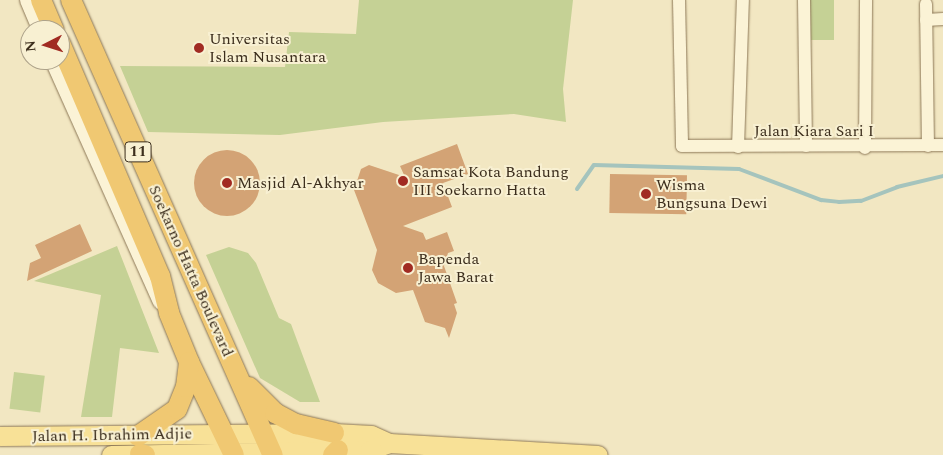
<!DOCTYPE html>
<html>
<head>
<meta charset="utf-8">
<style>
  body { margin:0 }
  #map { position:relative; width:943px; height:455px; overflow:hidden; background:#f2e7c2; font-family:Spectral,serif }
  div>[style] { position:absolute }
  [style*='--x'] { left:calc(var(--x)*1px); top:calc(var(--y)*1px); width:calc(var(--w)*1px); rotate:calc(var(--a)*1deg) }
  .green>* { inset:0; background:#c5d195; transform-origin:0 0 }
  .stream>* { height:4px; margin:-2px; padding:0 2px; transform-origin:2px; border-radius:2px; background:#a5c4bd }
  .building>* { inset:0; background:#d3a375; transform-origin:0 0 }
  .round { border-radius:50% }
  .roads { filter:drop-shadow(0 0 1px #8d7857) drop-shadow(0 0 1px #8d7857) }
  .minor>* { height:12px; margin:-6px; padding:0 6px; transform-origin:6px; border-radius:6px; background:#fbf3d6 }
  .secondary>* { height:18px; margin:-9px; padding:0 9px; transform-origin:9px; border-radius:9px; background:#fbf3d6 }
  .primary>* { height:19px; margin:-9.5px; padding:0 9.5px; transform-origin:9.5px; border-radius:9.5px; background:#f8e197 }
  .trunk>* { height:20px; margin:-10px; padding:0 10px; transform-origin:10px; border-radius:10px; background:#f0c872 }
  .dots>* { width:14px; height:14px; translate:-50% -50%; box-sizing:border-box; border:2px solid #f8f0d2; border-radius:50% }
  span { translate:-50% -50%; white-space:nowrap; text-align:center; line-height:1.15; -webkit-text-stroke:4px #f8f0d2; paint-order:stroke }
  .shield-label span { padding:1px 4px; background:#f8f0d2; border:1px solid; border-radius:4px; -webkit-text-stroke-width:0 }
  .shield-label { font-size:15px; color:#3c2e1d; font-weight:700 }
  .poi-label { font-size:16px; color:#3c2e1d }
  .left { translate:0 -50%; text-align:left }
  .street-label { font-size:16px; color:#3c2e1d }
  .north { position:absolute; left:20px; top:20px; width:50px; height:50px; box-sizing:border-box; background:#f8f0d2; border:1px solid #ada28a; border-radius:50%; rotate:265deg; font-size:14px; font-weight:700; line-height:20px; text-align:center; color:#3c2e1d }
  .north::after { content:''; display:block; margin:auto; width:18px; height:22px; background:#a12b22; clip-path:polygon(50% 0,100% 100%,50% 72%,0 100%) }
</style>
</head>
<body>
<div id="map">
  <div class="green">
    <i style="clip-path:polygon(359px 0,573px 0,563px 89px,566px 122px,514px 114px,383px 122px,280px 135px,148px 132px,120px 66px,285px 67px,289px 32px,356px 34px)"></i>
    <i style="left:808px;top:0;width:26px;height:40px"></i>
    <i style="clip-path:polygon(117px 246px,159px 353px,120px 348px,112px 417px,81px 417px,101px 295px,34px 281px)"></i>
    <i style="clip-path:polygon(229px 247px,248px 253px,256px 263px,279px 318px,291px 324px,320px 402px,300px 402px,260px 378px,206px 255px)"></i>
    <i style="left:14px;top:372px;width:31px;height:37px;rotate:7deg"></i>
  </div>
  <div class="stream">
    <i style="--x:577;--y:189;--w:29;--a:-55"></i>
    <i style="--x:594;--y:165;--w:145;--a:1.6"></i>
    <i style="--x:739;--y:169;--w:88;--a:20.7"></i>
    <i style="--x:821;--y:200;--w:18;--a:6"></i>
    <i style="--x:839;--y:202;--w:22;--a:-3"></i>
    <i style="--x:861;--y:201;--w:39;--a:-21"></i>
    <i style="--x:897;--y:187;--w:47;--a:-13.4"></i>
  </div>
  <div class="building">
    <i style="clip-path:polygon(457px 144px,468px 174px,443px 183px,452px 207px,403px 226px,423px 233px,426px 240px,447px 232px,454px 251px,448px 253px,444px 266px,457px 303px,454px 304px,457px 313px,449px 338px,445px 328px,425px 322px,413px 290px,396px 293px,378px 283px,372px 270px,377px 250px,354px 190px,361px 169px,369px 165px,405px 177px,400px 166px)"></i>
    <i class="round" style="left:194px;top:150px;width:66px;height:66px"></i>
    <i style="left:610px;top:174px;width:77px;height:39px;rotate:1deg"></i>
    <i style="clip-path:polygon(80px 224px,92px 251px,27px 281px,30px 263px,41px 258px,35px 245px)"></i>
  </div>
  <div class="roads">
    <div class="minor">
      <i style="--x:679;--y:0;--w:146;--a:88.8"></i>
      <i style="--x:682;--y:146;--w:261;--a:-0.2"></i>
      <i style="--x:804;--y:0;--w:146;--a:89.2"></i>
      <i style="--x:926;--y:4;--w:142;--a:89.2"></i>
      <i style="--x:926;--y:20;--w:17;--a:-3"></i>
      <i style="--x:738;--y:147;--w:147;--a:-88.1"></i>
      <i style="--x:865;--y:148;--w:148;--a:-89.6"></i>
    </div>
    <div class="secondary">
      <i style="--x:29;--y:0;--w:33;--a:67"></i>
      <i style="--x:54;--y:60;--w:264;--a:65.9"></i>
    </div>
    <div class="primary">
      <i style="--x:0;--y:436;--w:334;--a:-0.5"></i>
      <i style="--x:334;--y:433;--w:37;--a:3"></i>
      <i style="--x:371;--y:435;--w:20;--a:24"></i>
      <i style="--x:111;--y:455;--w:259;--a:-1.1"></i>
      <i style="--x:370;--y:450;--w:20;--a:-20"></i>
      <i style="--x:389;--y:443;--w:209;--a:3.3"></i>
    </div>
    <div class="trunk">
      <i style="--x:41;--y:0;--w:33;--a:67"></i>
      <i style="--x:71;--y:0;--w:498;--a:66.1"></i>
      <i style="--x:60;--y:43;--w:254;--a:66.8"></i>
      <i style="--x:160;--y:276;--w:38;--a:76"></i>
      <i style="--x:169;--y:313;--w:53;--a:67.8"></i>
      <i style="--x:189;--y:362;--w:103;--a:64.2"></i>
      <i style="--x:249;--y:387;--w:37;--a:45"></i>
      <i style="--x:275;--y:413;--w:24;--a:28"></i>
      <i style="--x:296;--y:424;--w:39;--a:13"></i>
      <i style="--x:138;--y:436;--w:47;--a:-34.7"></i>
      <i style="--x:177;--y:409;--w:24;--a:-68"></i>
      <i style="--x:186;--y:387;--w:25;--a:-83"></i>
      <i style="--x:140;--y:454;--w:5;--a:11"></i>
      <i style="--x:333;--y:455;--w:7;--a:-45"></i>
    </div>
  </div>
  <div class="dots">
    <i style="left:199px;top:48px;background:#a12b22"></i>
    <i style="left:403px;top:181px;background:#a12b22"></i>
    <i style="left:227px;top:183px;background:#a12b22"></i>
    <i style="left:646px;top:194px;background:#a12b22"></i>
    <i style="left:408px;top:268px;background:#a12b22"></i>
  </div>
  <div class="shield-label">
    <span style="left:138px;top:152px">11</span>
  </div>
  <div class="poi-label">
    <span class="left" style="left:209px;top:48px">Universitas<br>Islam Nusantara</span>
    <span class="left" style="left:413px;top:181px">Samsat Kota Bandung<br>III Soekarno Hatta</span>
    <span class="left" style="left:237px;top:183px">Masjid Al-Akhyar</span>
    <span class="left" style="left:656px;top:194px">Wisma<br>Bungsuna Dewi</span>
    <span class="left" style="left:418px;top:268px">Bapenda<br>Jawa Barat</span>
  </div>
  <div class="street-label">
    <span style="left:814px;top:131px">Jalan Kiara Sari I</span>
    <span style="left:191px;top:271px;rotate:66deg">Soekarno Hatta Boulevard</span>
    <span style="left:112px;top:435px;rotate:-1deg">Jalan H. Ibrahim Adjie</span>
  </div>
  <div class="north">N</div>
</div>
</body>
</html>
